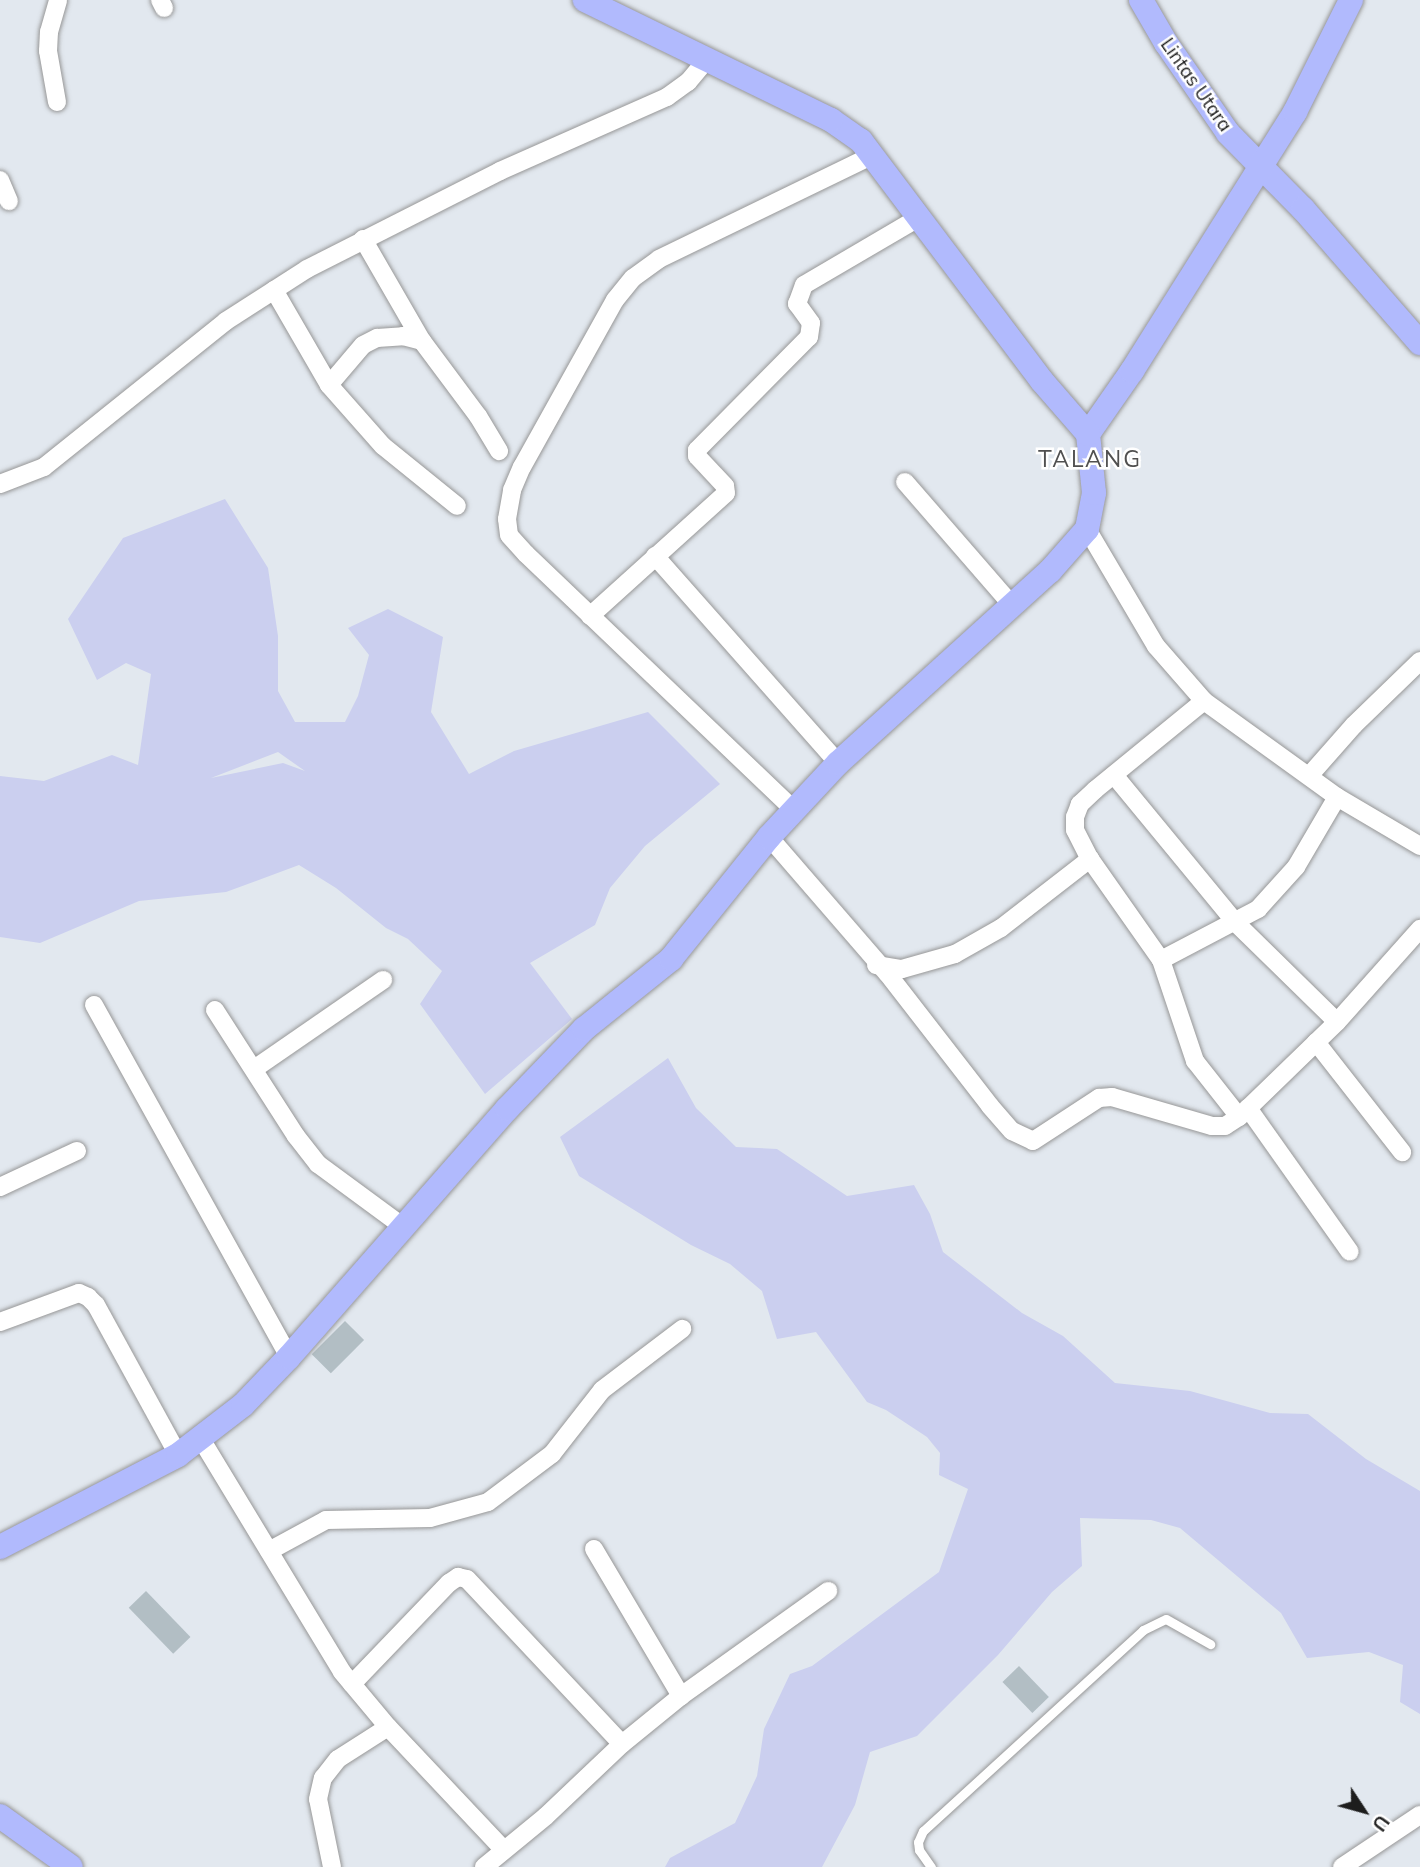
<!DOCTYPE html>
<html>
<head>
<meta charset="utf-8">
<style>
  body { margin:0 }
  #map { position:relative; width:1420px; height:1867px; overflow:hidden; background:#e2e8ef; font-family:Mulish,sans-serif }
  div>[style] { position:absolute }
  [style*='--x'] { left:calc(var(--x)*1px); top:calc(var(--y)*1px); width:calc(var(--w)*1px); rotate:calc(var(--a)*1deg) }
  .farmland>* { inset:0; background:#cbcfef }
  .building>* { inset:0; background:#b2bec4; transform-origin:0 0 }
  .roads { filter:drop-shadow(0 0 2px #979797) drop-shadow(0 0 2px #979797) }
  .lane>* { height:9px; margin:-4.5px; padding:0 4.5px; transform-origin:4.5px; border-radius:4.5px; background:#fff }
  .street>* { height:18px; margin:-9px; padding:0 9px; transform-origin:9px; border-radius:9px; background:#fff }
  .secondary>* { height:24px; margin:-12px; padding:0 12px; transform-origin:12px; border-radius:12px; background:#b1bafd }
  span { translate:-50% -50%; white-space:nowrap; text-align:center; line-height:1.15; -webkit-text-stroke:5px #fff; paint-order:stroke }
  .street-label { font-size:19px; color:#1d1d1d }
  .quarter-label { font-size:23px; color:#505050; letter-spacing:2px }
  .north { position:absolute; left:1329px; top:1776px; width:70px; height:70px; -webkit-text-stroke:5px #fff; paint-order:stroke; rotate:126deg; font-size:19px; font-weight:700; line-height:28px; text-align:center; color:#1d1d1d }
  .north::after { content:''; display:block; margin:auto; width:24px; height:32px; background:#1d1d1d; clip-path:polygon(50% 0,100% 100%,50% 72%,0 100%) }
</style>
</head>
<body>
<div id="map">
  <div class="farmland">
    <i style="clip-path:polygon(evenodd,225px 499px,268px 568px,278px 636px,278px 691px,295px 722px,345px 722px,358px 696px,369px 655px,348px 628px,388px 609px,443px 637px,431px 712px,469px 774px,514px 751px,648px 712px,720px 784px,645px 846px,610px 888px,595px 925px,530px 963px,572px 1019px,485px 1094px,420px 1004px,442px 971px,408px 939px,386px 928px,336px 888px,299px 865px,226px 892px,139px 901px,40px 943px,0 937px,0 776px,44px 781px,112px 755px,138px 765px,151px 674px,126px 663px,97px 680px,68px 619px,123px 538px,225px 499px,278px 752px,305px 771px,283px 763px,211px 778px,278px 752px)"></i>
    <i style="clip-path:polygon(668px 1058px,696px 1108px,736px 1147px,777px 1149px,847px 1196px,914px 1185px,930px 1214px,943px 1252px,1022px 1313px,1063px 1336px,1115px 1383px,1190px 1391px,1270px 1413px,1308px 1414px,1366px 1459px,1420px 1491px,1420px 1714px,1400px 1702px,1403px 1665px,1369px 1652px,1307px 1658px,1281px 1613px,1180px 1528px,1151px 1520px,1080px 1518px,1082px 1566px,1052px 1592px,998px 1655px,917px 1736px,870px 1752px,855px 1805px,822px 1867px,665px 1867px,670px 1858px,735px 1823px,757px 1776px,764px 1729px,790px 1674px,812px 1666px,939px 1572px,968px 1489px,939px 1475px,940px 1453px,927px 1437px,886px 1410px,867px 1402px,816px 1332px,777px 1339px,762px 1291px,730px 1264px,691px 1245px,579px 1176px,560px 1137px)"></i>
  </div>
  <div class="building">
    <i style="left:345px;top:1321px;width:27px;height:47px;rotate:45deg"></i>
    <i style="left:146px;top:1591px;width:64px;height:24px;rotate:46deg"></i>
    <i style="left:1019px;top:1666px;width:43px;height:23px;rotate:46deg"></i>
  </div>
  <div class="roads">
    <div class="lane">
      <i style="--x:931;--y:1867;--w:21;--a:-125"></i>
      <i style="--x:919;--y:1850;--w:8;--a:-97"></i>
      <i style="--x:918;--y:1842;--w:12;--a:-66"></i>
      <i style="--x:923;--y:1831;--w:298;--a:-42.4"></i>
      <i style="--x:1143;--y:1630;--w:25;--a:-26"></i>
      <i style="--x:1166;--y:1619;--w:51;--a:29.6"></i>
    </div>
    <div class="street">
      <i style="--x:160;--y:0;--w:9;--a:63"></i>
      <i style="--x:57;--y:102;--w:52;--a:-100"></i>
      <i style="--x:48;--y:51;--w:19;--a:-87"></i>
      <i style="--x:49;--y:32;--w:33;--a:-74"></i>
      <i style="--x:0;--y:180;--w:23;--a:67"></i>
      <i style="--x:363;--y:239;--w:118;--a:60"></i>
      <i style="--x:422;--y:341;--w:94;--a:53.3"></i>
      <i style="--x:478;--y:416;--w:41;--a:59"></i>
      <i style="--x:274;--y:290;--w:110;--a:59.9"></i>
      <i style="--x:329;--y:385;--w:81;--a:48.5"></i>
      <i style="--x:383;--y:446;--w:95;--a:39"></i>
      <i style="--x:329;--y:385;--w:52;--a:-49.6"></i>
      <i style="--x:363;--y:345;--w:16;--a:-27"></i>
      <i style="--x:377;--y:338;--w:26;--a:-4"></i>
      <i style="--x:403;--y:336;--w:20;--a:15"></i>
      <i style="--x:905;--y:482;--w:162;--a:49"></i>
      <i style="--x:0;--y:484;--w:47;--a:-21.1"></i>
      <i style="--x:44;--y:467;--w:233;--a:-38.7"></i>
      <i style="--x:226;--y:321;--w:96;--a:-32.7"></i>
      <i style="--x:307;--y:269;--w:216;--a:-26.9"></i>
      <i style="--x:500;--y:171;--w:183;--a:-23.9"></i>
      <i style="--x:667;--y:97;--w:26;--a:-36"></i>
      <i style="--x:688;--y:82;--w:30;--a:-50"></i>
      <i style="--x:1087;--y:529;--w:136;--a:59.5"></i>
      <i style="--x:1156;--y:646;--w:73;--a:48.9"></i>
      <i style="--x:1204;--y:701;--w:164;--a:35.8"></i>
      <i style="--x:1337;--y:797;--w:96;--a:30.6"></i>
      <i style="--x:655;--y:556;--w:276;--a:48.5"></i>
      <i style="--x:590;--y:616;--w:183;--a:-42.1"></i>
      <i style="--x:726;--y:493;--w:7;--a:-98"></i>
      <i style="--x:725;--y:486;--w:41;--a:-133"></i>
      <i style="--x:697;--y:456;--w:6;--a:-90"></i>
      <i style="--x:697;--y:450;--w:159;--a:-45.3"></i>
      <i style="--x:809;--y:337;--w:14;--a:-82"></i>
      <i style="--x:811;--y:323;--w:24;--a:-126"></i>
      <i style="--x:797;--y:304;--w:20;--a:-70"></i>
      <i style="--x:804;--y:285;--w:134;--a:-30.4"></i>
      <i style="--x:1204;--y:701;--w:141;--a:140.8"></i>
      <i style="--x:1095;--y:790;--w:21;--a:137"></i>
      <i style="--x:1080;--y:804;--w:14;--a:111"></i>
      <i style="--x:1075;--y:817;--w:13;--a:90"></i>
      <i style="--x:1075;--y:830;--w:33;--a:63"></i>
      <i style="--x:1090;--y:859;--w:123;--a:54.9"></i>
      <i style="--x:1161;--y:960;--w:107;--a:71.4"></i>
      <i style="--x:1195;--y:1061;--w:71;--a:51.8"></i>
      <i style="--x:1114;--y:775;--w:192;--a:50.5"></i>
      <i style="--x:1236;--y:923;--w:141;--a:44.4"></i>
      <i style="--x:1309;--y:776;--w:68;--a:-48.6"></i>
      <i style="--x:1354;--y:725;--w:92;--a:-44.1"></i>
      <i style="--x:794;--y:810;--w:371;--a:-136.3"></i>
      <i style="--x:526;--y:554;--w:25;--a:-132"></i>
      <i style="--x:509;--y:535;--w:16;--a:-97"></i>
      <i style="--x:507;--y:519;--w:29;--a:-80"></i>
      <i style="--x:512;--y:490;--w:25;--a:-67"></i>
      <i style="--x:522;--y:467;--w:191;--a:-60.9"></i>
      <i style="--x:615;--y:300;--w:28;--a:-51"></i>
      <i style="--x:633;--y:278;--w:32;--a:-36"></i>
      <i style="--x:659;--y:259;--w:238;--a:-25.9"></i>
      <i style="--x:769;--y:837;--w:180;--a:49.1"></i>
      <i style="--x:887;--y:973;--w:168;--a:52.2"></i>
      <i style="--x:990;--y:1106;--w:33;--a:49"></i>
      <i style="--x:1012;--y:1131;--w:23;--a:25"></i>
      <i style="--x:1033;--y:1141;--w:79;--a:-33.1"></i>
      <i style="--x:1099;--y:1098;--w:13;--a:-4"></i>
      <i style="--x:1112;--y:1097;--w:104;--a:16.2"></i>
      <i style="--x:1212;--y:1126;--w:13;--a:0"></i>
      <i style="--x:1225;--y:1126;--w:17;--a:-33"></i>
      <i style="--x:1239;--y:1117;--w:136;--a:-44.1"></i>
      <i style="--x:1337;--y:1022;--w:125;--a:-48.3"></i>
      <i style="--x:1161;--y:960;--w:110;--a:-27.7"></i>
      <i style="--x:1258;--y:909;--w:57;--a:-47.9"></i>
      <i style="--x:1296;--y:867;--w:81;--a:-59.6"></i>
      <i style="--x:876;--y:965;--w:26;--a:9"></i>
      <i style="--x:902;--y:969;--w:55;--a:-15.8"></i>
      <i style="--x:955;--y:954;--w:53;--a:-29.5"></i>
      <i style="--x:1001;--y:928;--w:113;--a:-37.8"></i>
      <i style="--x:94;--y:1005;--w:402;--a:61"></i>
      <i style="--x:215;--y:1010;--w:150;--a:57.3"></i>
      <i style="--x:296;--y:1136;--w:36;--a:52"></i>
      <i style="--x:318;--y:1164;--w:104;--a:36.4"></i>
      <i style="--x:1316;--y:1042;--w:140;--a:52"></i>
      <i style="--x:254;--y:1069;--w:157;--a:-34.6"></i>
      <i style="--x:1248;--y:1108;--w:176;--a:54.7"></i>
      <i style="--x:0;--y:1187;--w:85;--a:-25.1"></i>
      <i style="--x:0;--y:1322;--w:84;--a:-20.2"></i>
      <i style="--x:79;--y:1293;--w:10;--a:24"></i>
      <i style="--x:88;--y:1297;--w:11;--a:45"></i>
      <i style="--x:96;--y:1305;--w:171;--a:61.3"></i>
      <i style="--x:201;--y:1439;--w:272;--a:58.8"></i>
      <i style="--x:342;--y:1672;--w:72;--a:50.1"></i>
      <i style="--x:388;--y:1727;--w:169;--a:46.7"></i>
      <i style="--x:594;--y:1549;--w:171;--a:59.4"></i>
      <i style="--x:269;--y:1551;--w:65;--a:-28.5"></i>
      <i style="--x:326;--y:1520;--w:104;--a:-1.1"></i>
      <i style="--x:430;--y:1518;--w:60;--a:-15.4"></i>
      <i style="--x:488;--y:1502;--w:80;--a:-36.9"></i>
      <i style="--x:552;--y:1454;--w:81;--a:-52"></i>
      <i style="--x:602;--y:1390;--w:101;--a:-37.3"></i>
      <i style="--x:352;--y:1684;--w:140;--a:-46.2"></i>
      <i style="--x:449;--y:1583;--w:11;--a:-34"></i>
      <i style="--x:458;--y:1577;--w:9;--a:13"></i>
      <i style="--x:467;--y:1579;--w:226;--a:46.8"></i>
      <i style="--x:332;--y:1867;--w:69;--a:-101.6"></i>
      <i style="--x:318;--y:1799;--w:22;--a:-77"></i>
      <i style="--x:323;--y:1778;--w:24;--a:-52"></i>
      <i style="--x:338;--y:1759;--w:59;--a:-32.6"></i>
      <i style="--x:484;--y:1867;--w:80;--a:-39.4"></i>
      <i style="--x:546;--y:1816;--w:105;--a:-43.5"></i>
      <i style="--x:622;--y:1744;--w:76;--a:-39.1"></i>
      <i style="--x:681;--y:1696;--w:181;--a:-35.5"></i>
      <i style="--x:1342;--y:1867;--w:94;--a:-33.7"></i>
    </div>
    <div class="secondary">
      <i style="--x:1141;--y:0;--w:50;--a:59.8"></i>
      <i style="--x:1166;--y:43;--w:109;--a:55.4"></i>
      <i style="--x:1228;--y:133;--w:107;--a:45.4"></i>
      <i style="--x:1303;--y:209;--w:178;--a:48.9"></i>
      <i style="--x:1088;--y:434;--w:77;--a:-55.1"></i>
      <i style="--x:1132;--y:371;--w:306;--a:-57.8"></i>
      <i style="--x:1295;--y:112;--w:125;--a:-63.4"></i>
      <i style="--x:0;--y:1547;--w:200;--a:-27.3"></i>
      <i style="--x:178;--y:1455;--w:82;--a:-37.6"></i>
      <i style="--x:243;--y:1405;--w:66;--a:-46.2"></i>
      <i style="--x:289;--y:1357;--w:330;--a:-48.7"></i>
      <i style="--x:507;--y:1109;--w:111;--a:-46.1"></i>
      <i style="--x:584;--y:1029;--w:112;--a:-38.8"></i>
      <i style="--x:671;--y:959;--w:156;--a:-51.2"></i>
      <i style="--x:769;--y:837;--w:101;--a:-47"></i>
      <i style="--x:838;--y:763;--w:286;--a:-42.2"></i>
      <i style="--x:1050;--y:571;--w:56;--a:-48.6"></i>
      <i style="--x:1087;--y:529;--w:37;--a:-79"></i>
      <i style="--x:1094;--y:493;--w:59;--a:-95.8"></i>
      <i style="--x:1088;--y:434;--w:70;--a:-131"></i>
      <i style="--x:1042;--y:381;--w:301;--a:-127"></i>
      <i style="--x:861;--y:141;--w:37;--a:-145"></i>
      <i style="--x:831;--y:120;--w:274;--a:-154"></i>
      <i style="--x:0;--y:1816;--w:87;--a:35.7"></i>
    </div>
  </div>
  <div class="street-label">
    <span style="left:1196px;top:85px;rotate:55deg">Lintas Utara</span>
  </div>
  <div class="quarter-label">
    <span style="left:1090px;top:459px">TALANG</span>
  </div>
  <div class="north">U</div>
</div>
</body>
</html>
